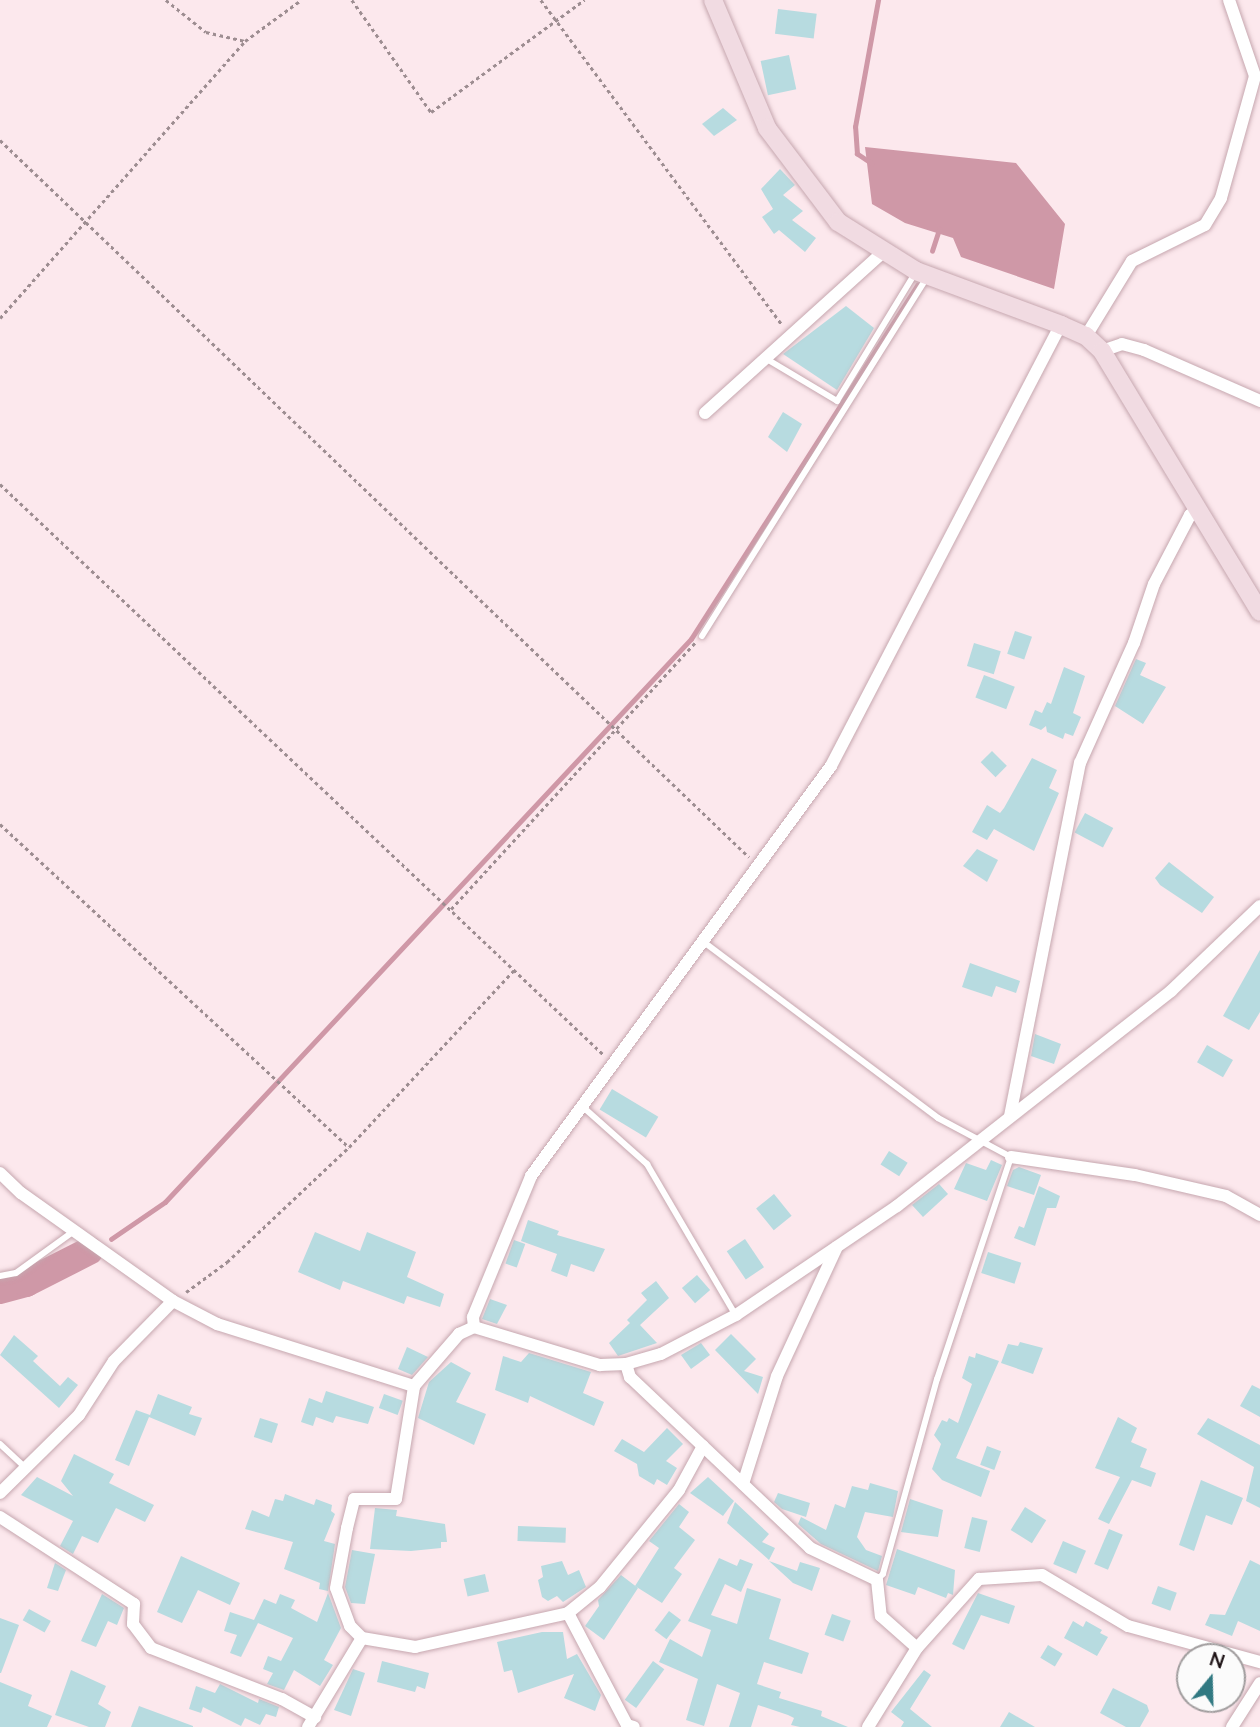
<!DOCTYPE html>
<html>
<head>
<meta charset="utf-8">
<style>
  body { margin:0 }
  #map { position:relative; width:1260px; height:1727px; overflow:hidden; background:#fce8ed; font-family:Lato,sans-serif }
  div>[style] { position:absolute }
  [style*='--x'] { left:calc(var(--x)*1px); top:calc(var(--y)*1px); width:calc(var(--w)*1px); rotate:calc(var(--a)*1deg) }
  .water>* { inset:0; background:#cf98a7 }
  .stream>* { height:4.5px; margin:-2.25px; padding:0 2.25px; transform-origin:2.25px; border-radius:2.25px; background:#cf98a7 }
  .river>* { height:28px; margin:-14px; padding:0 14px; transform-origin:14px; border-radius:14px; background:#cf98a7 }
  .building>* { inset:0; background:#b7dbe0; transform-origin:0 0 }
  .path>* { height:2.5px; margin-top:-1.25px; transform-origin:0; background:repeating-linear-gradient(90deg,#9d8d91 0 3.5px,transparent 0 7px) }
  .roads { filter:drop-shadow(0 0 2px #c6a7af) drop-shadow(0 0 2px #c6a7af) }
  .lane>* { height:6px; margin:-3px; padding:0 3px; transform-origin:3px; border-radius:3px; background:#fff }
  .street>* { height:12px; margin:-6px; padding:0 6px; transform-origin:6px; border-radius:6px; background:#fff }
  .secondary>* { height:18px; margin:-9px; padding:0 9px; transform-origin:9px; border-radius:9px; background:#f1dbe2 }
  span { translate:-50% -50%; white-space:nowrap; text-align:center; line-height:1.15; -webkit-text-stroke:5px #fbfbfb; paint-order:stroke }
  .north { position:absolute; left:1176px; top:1643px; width:70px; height:70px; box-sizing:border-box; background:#fbfbfb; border:2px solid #a19d9e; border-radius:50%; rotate:19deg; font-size:19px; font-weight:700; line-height:28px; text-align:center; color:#1a0f12 }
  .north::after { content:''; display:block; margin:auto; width:24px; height:32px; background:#317982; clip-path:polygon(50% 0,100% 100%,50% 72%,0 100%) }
</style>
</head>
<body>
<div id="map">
  <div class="water">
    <i style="clip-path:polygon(865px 147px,1016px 163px,1065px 224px,1054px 289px,961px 257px,953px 238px,905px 223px,872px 204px)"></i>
  </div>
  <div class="stream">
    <i style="--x:872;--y:164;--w:18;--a:-146"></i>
    <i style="--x:857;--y:154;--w:27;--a:-94"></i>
    <i style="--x:855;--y:127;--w:129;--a:-79.7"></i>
    <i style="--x:932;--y:251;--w:23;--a:-72"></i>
    <i style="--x:111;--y:1239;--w:65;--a:-34.4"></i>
    <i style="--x:165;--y:1202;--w:770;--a:-46.95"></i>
    <i style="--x:691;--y:639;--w:420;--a:-57.4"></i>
  </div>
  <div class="river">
    <i style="--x:0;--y:1290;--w:27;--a:-15"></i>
    <i style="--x:26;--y:1283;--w:71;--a:-26.9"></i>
  </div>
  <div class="building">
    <i style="left:778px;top:9px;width:39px;height:25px;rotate:7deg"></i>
    <i style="left:789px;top:55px;width:35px;height:29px;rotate:78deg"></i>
    <i style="clip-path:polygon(723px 108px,737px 120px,714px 136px,702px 124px)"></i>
    <i style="clip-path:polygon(780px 169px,795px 185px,783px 195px,803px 211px,792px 220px,816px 238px,805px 252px,779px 230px,774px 234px,762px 217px,773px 209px,761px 189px)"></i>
    <i style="clip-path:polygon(846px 306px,874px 328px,837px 390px,783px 354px)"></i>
    <i style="clip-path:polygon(783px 412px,802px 424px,787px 452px,768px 437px)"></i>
    <i style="left:1015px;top:631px;width:18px;height:24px;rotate:19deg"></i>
    <i style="left:974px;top:643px;width:28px;height:24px;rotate:17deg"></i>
    <i style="clip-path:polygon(1136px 659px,1146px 663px,1140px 675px,1166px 687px,1143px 724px,1115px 706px)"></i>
    <i style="clip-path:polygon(1064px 667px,1085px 676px,1073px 713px,1081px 717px,1073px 736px,1065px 733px,1063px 739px,1047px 732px,1046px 726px,1041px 730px,1029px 725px,1035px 710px,1042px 713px,1047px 702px,1051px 704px)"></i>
    <i style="left:984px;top:675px;width:33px;height:24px;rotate:21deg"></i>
    <i style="left:992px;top:751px;width:21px;height:16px;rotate:45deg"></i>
    <i style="clip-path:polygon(1032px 758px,1057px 770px,1049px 788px,1059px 793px,1034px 851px,994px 829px,987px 840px,972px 832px,987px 805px,1000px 813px,1004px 808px)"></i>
    <i style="left:1085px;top:813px;width:32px;height:22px;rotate:28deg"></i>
    <i style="clip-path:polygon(977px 849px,998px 860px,987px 882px,963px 866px)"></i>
    <i style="clip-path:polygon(1169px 862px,1214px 897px,1202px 913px,1160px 885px,1155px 878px)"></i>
    <i style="clip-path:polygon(1260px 950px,1260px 1012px,1249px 1030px,1223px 1016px)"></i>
    <i style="clip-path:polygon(970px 963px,1020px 981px,1016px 993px,996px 986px,992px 997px,962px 987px)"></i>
    <i style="clip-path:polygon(1035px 1034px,1061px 1044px,1054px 1064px,1031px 1056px)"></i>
    <i style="left:1207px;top:1045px;width:30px;height:20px;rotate:30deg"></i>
    <i style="left:612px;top:1089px;width:54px;height:24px;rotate:31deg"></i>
    <i style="left:889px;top:1151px;width:22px;height:16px;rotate:32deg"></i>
    <i style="clip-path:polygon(991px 1160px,1002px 1165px,987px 1201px,954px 1189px,966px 1163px,986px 1170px)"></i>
    <i style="clip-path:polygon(1019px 1167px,1041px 1175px,1034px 1195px,1007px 1186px,1013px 1170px)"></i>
    <i style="clip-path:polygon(939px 1184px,948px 1194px,923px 1217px,912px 1205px)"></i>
    <i style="clip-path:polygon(1039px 1186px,1060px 1196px,1056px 1208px,1047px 1208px,1035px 1246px,1014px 1238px,1019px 1226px,1024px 1228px)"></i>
    <i style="left:774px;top:1194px;width:28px;height:23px;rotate:51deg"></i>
    <i style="clip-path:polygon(528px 1220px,559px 1231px,557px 1235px,605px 1249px,594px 1272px,571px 1264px,567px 1277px,551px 1271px,557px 1254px,521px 1241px)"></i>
    <i style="clip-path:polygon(315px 1232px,360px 1251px,367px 1232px,416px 1252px,407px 1277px,444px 1294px,440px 1307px,407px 1296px,404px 1304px,343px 1281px,340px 1290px,298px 1272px)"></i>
    <i style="left:745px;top:1239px;width:34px;height:22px;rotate:56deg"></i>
    <i style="left:514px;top:1240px;width:12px;height:25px;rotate:20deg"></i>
    <i style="left:988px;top:1252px;width:35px;height:22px;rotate:18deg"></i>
    <i style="left:697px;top:1275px;width:20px;height:20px;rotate:49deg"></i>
    <i style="clip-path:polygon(656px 1281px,669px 1298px,640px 1325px,657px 1343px,618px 1356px,609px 1343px,630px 1323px,627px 1320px,647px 1300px,641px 1293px)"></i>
    <i style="clip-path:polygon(490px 1299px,507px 1305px,497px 1324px,482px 1319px)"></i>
    <i style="clip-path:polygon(731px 1334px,756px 1359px,744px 1371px,763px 1377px,758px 1394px,715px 1350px)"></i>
    <i style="clip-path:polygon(14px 1335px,38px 1356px,33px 1361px,60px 1386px,68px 1377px,78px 1385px,59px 1408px,0 1355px)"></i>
    <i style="clip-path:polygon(1020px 1342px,1043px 1348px,1033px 1374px,1001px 1363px,1008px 1344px,1018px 1346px)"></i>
    <i style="clip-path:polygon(701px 1343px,710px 1355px,691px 1369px,681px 1355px)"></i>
    <i style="clip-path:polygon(407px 1347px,428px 1357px,412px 1375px,398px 1369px)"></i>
    <i style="clip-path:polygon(529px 1353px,591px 1372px,583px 1393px,604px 1402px,594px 1426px,530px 1396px,528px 1403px,495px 1390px,503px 1356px,521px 1362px)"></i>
    <i style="clip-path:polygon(976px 1353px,999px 1361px,956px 1458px,990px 1471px,981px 1497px,942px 1480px,932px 1469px,941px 1444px,934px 1435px,942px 1420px,947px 1422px,949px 1418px,958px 1423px,972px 1384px,962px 1378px,969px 1356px,975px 1358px)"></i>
    <i style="clip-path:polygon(451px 1362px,471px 1373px,456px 1402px,486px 1414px,474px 1445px,418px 1418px,429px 1382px)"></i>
    <i style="clip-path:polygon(1252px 1385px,1260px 1389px,1260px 1417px,1240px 1406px)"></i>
    <i style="clip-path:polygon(326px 1391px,374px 1407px,368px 1424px,336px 1416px,333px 1423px,316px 1417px,313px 1426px,301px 1422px,309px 1398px,322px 1403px)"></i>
    <i style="clip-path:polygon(158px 1394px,192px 1407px,189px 1414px,202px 1418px,195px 1436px,149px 1417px,129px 1466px,115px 1460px,136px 1410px,150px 1415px)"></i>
    <i style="left:384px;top:1394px;width:20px;height:15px;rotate:20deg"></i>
    <i style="clip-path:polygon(1118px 1417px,1137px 1428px,1131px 1442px,1147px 1449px,1140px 1467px,1156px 1473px,1151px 1487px,1132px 1480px,1109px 1524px,1098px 1519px,1120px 1477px,1095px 1468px)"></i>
    <i style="left:260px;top:1418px;width:19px;height:20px;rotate:18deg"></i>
    <i style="clip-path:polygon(1208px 1418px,1260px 1445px,1260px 1508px,1246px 1501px,1254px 1467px,1197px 1434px)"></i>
    <i style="clip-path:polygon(667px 1428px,683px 1444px,666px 1461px,677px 1468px,667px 1485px,657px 1479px,654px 1485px,639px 1476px,637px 1464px,614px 1451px,622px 1439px,644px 1452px)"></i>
    <i style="left:987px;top:1446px;width:15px;height:20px;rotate:20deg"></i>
    <i style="clip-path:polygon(74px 1454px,114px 1474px,109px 1483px,154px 1505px,145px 1522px,116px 1508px,98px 1543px,82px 1536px,73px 1554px,60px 1546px,73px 1521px,21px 1495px,37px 1477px,73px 1496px,61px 1481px)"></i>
    <i style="clip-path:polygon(708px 1477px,734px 1501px,723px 1516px,690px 1493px)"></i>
    <i style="clip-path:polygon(1201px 1480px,1243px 1498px,1232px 1525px,1206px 1515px,1194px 1551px,1179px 1545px)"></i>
    <i style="clip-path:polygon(870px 1483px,898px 1491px,893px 1517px,865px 1512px,857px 1537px,866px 1550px,882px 1556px,878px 1571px,821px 1544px,798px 1524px,801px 1517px,826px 1530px,835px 1504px,845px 1508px,852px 1486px,868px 1490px)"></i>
    <i style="clip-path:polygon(778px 1493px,810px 1503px,806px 1517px,782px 1509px,774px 1502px)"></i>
    <i style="clip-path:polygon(285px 1494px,314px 1505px,316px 1499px,332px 1505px,331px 1511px,335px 1514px,324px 1541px,335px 1544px,328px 1591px,319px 1589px,320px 1583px,284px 1569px,293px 1542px,245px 1529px,252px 1510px,269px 1517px,275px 1499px,283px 1501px)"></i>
    <i style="clip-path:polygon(910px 1499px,943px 1510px,938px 1537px,901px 1532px)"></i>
    <i style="clip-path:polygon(735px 1502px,769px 1534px,762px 1542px,775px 1548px,769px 1560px,727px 1523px)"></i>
    <i style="clip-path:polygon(679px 1504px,689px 1512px,679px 1527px,695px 1540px,674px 1568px,682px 1574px,662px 1603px,635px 1586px,659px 1548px,649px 1541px)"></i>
    <i style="left:1025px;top:1507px;width:25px;height:27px;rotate:32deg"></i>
    <i style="clip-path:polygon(375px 1508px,397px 1510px,396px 1516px,445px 1524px,447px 1542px,441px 1542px,441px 1548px,411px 1551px,370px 1549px)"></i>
    <i style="left:972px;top:1517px;width:16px;height:32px;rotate:14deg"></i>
    <i style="left:518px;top:1526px;width:48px;height:15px;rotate:2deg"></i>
    <i style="left:1109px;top:1529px;width:15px;height:38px;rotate:23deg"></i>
    <i style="left:1063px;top:1541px;width:25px;height:25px;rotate:23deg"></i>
    <i style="clip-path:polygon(897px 1549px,955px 1570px,953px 1595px,948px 1593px,946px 1598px,918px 1587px,915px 1595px,886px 1585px)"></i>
    <i style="clip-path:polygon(352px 1550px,375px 1554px,365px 1604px,351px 1603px,345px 1587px)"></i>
    <i style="clip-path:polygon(181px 1556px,240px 1583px,230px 1605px,198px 1590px,182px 1623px,157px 1612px)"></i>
    <i style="clip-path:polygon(719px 1558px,737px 1566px,740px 1559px,753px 1564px,741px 1592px,725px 1584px,711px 1615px,737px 1624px,747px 1588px,781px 1599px,769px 1639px,809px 1653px,802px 1674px,764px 1662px,757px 1684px,781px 1692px,779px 1698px,822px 1711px,821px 1716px,848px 1727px,800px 1727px,791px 1725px,794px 1718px,788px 1715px,758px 1705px,751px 1727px,729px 1727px,740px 1693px,717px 1684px,704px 1726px,686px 1720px,698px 1679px,659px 1662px,670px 1639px,702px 1657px,711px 1630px,688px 1621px)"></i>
    <i style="clip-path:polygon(1250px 1560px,1260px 1565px,1260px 1631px,1238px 1621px,1232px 1636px,1205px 1625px,1210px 1614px,1225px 1615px)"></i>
    <i style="clip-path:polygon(562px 1561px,568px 1575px,579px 1570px,586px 1587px,563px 1602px,557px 1596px,548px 1601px,542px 1597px,538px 1580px,543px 1577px,541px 1566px)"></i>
    <i style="clip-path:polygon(769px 1561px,797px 1571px,800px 1562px,820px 1568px,812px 1591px,793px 1583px)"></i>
    <i style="clip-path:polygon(55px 1563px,66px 1570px,58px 1591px,47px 1588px)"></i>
    <i style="left:485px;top:1574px;width:18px;height:22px;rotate:77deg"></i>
    <i style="clip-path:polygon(621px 1575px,638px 1588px,604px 1640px,585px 1626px,599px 1606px,598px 1600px)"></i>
    <i style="left:1158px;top:1586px;width:20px;height:19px;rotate:20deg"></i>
    <i style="clip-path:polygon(328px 1593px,341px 1628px,324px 1660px,333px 1665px,320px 1686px,294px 1670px,284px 1690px,267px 1684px,273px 1673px,263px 1669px,268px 1656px,281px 1661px,293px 1638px,258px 1623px,241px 1657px,230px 1653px,237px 1635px,224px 1631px,230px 1612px,254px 1620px,264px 1599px,276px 1604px,280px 1594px,295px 1600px,291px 1608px,317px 1622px)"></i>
    <i style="clip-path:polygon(978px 1593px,1015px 1606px,1009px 1624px,981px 1615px,964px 1650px,952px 1644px)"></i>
    <i style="clip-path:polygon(102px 1594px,124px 1608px,117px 1625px,108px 1621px,96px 1647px,81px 1641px)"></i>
    <i style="left:29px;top:1609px;width:25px;height:13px;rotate:29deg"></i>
    <i style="left:669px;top:1611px;width:15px;height:24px;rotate:37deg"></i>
    <i style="left:832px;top:1614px;width:20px;height:22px;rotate:20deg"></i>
    <i style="clip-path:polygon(0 1618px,19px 1625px,1px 1673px,0 1673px)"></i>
    <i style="clip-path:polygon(1073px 1621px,1083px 1627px,1086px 1621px,1102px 1630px,1100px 1633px,1108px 1637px,1097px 1656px,1064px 1638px)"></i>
    <i style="clip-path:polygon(542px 1632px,563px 1632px,567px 1659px,577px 1654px,601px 1695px,595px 1711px,564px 1698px,574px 1674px,518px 1693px,512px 1670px,504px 1672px,497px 1642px)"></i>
    <i style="left:1048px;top:1645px;width:17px;height:15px;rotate:31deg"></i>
    <i style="clip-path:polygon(382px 1661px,429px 1673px,425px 1689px,417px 1686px,415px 1692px,377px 1682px)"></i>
    <i style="left:653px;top:1661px;width:14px;height:48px;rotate:36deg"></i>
    <i style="clip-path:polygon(353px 1669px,365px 1673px,351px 1716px,334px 1710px)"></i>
    <i style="clip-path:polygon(71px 1670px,106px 1686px,98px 1704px,111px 1712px,105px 1727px,89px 1727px,55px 1715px)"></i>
    <i style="clip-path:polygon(924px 1670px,931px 1675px,910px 1709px,932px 1727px,901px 1727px,904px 1722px,891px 1712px)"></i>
    <i style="clip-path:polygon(0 1682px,32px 1695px,28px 1706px,52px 1716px,47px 1727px,0 1727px)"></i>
    <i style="clip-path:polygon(220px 1684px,258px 1703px,259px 1699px,279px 1707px,276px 1717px,266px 1714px,260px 1725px,245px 1718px,241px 1726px,203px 1707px,201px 1713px,189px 1709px,196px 1686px,215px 1693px)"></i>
    <i style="clip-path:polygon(1113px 1688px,1147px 1705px,1149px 1711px,1140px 1727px,1126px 1727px,1100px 1713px)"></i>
    <i style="clip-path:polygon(139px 1706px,193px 1726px,193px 1727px,131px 1727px)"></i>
    <i style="clip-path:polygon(1009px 1712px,1035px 1727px,1000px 1727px)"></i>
  </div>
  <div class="path">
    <i style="--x:166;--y:0;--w:51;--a:38.7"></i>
    <i style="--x:206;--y:32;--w:40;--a:13"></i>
    <i style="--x:245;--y:41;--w:69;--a:-36.2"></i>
    <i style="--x:352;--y:0;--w:137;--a:54.8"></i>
    <i style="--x:431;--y:112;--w:190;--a:-36.2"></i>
    <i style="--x:541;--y:0;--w:404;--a:53.4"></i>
    <i style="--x:0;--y:140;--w:1037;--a:43.75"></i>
    <i style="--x:0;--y:318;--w:370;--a:-48.5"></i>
    <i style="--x:0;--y:484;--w:831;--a:43.39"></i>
    <i style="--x:0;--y:824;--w:476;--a:42.8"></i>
    <i style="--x:451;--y:909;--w:361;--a:-47.5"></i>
    <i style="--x:186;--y:1292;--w:51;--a:-36.2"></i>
    <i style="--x:227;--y:1262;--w:168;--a:-43.3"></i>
    <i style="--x:349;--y:1147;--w:243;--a:-47"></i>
  </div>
  <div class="roads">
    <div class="lane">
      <i style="--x:765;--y:358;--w:84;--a:30.8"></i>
      <i style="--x:837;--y:401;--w:150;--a:-58.6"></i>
      <i style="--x:702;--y:636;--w:423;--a:-57.9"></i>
      <i style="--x:705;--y:943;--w:291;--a:36.9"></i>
      <i style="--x:938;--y:1118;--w:83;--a:28.1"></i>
      <i style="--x:1011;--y:1157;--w:234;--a:108.4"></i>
      <i style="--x:937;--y:1379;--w:202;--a:105.5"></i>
      <i style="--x:883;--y:1574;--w:8;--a:135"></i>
      <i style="--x:583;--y:1107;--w:86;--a:41.7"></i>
      <i style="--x:647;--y:1164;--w:174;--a:59.6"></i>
      <i style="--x:0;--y:1276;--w:16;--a:-11"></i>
      <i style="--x:16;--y:1273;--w:72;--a:-35.9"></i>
      <i style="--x:0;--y:1444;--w:35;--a:43"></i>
    </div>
    <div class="street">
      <i style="--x:1086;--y:336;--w:88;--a:-58.5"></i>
      <i style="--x:1132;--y:261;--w:81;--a:-26.3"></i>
      <i style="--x:1205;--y:225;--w:31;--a:-59"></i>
      <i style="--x:1221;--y:198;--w:127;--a:-74.4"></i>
      <i style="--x:1255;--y:76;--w:80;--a:-108.9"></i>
      <i style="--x:1102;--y:351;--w:21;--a:-19"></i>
      <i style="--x:1122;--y:344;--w:23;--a:15"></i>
      <i style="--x:1144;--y:350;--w:127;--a:23.7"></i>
      <i style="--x:705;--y:413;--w:239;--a:-42.1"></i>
      <i style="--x:1010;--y:1116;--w:360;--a:-78.8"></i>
      <i style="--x:1080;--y:763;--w:132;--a:-65.8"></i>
      <i style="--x:1134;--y:643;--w:62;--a:-71.3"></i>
      <i style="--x:1154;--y:584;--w:78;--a:-62.4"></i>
      <i style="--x:1190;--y:515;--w:12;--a:-9"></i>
      <i style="--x:1011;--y:1157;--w:125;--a:8.3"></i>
      <i style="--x:1135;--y:1175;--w:93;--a:13"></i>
      <i style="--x:1226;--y:1196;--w:39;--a:29"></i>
      <i style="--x:0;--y:1173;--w:29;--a:44"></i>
      <i style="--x:21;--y:1193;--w:186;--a:35.4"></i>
      <i style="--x:173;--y:1301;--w:50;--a:27.6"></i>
      <i style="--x:217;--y:1324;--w:207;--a:17.5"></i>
      <i style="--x:414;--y:1386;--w:69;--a:-49.1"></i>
      <i style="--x:459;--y:1334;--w:17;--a:-25"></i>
      <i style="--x:474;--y:1327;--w:132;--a:16.8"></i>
      <i style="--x:600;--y:1365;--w:26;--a:-2"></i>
      <i style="--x:626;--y:1364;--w:36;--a:-16"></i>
      <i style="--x:661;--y:1354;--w:85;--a:-27.5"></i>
      <i style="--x:736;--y:1315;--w:194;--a:-34.1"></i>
      <i style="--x:897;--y:1206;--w:348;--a:-38.1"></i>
      <i style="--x:1171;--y:991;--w:123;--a:-43.7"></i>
      <i style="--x:474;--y:1327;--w:10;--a:-96"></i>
      <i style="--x:473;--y:1317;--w:152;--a:-67.6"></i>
      <i style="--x:531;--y:1176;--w:508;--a:-53.81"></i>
      <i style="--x:831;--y:766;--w:497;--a:-62.5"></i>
      <i style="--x:626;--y:1364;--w:14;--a:73"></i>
      <i style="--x:630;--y:1377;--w:248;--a:43.5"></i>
      <i style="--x:810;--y:1548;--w:74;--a:25.5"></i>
      <i style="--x:877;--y:1580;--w:36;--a:84"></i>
      <i style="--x:881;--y:1616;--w:48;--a:41.6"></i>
      <i style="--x:743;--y:1484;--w:113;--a:-72.5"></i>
      <i style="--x:777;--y:1376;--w:142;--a:-65.1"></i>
      <i style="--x:0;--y:1493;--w:111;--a:-44.6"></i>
      <i style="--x:79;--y:1415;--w:64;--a:-57.1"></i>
      <i style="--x:114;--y:1361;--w:84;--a:-45.5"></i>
      <i style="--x:0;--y:1517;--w:160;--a:33"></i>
      <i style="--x:134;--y:1604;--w:20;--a:93"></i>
      <i style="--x:133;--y:1624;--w:30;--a:53"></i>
      <i style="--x:151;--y:1648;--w:141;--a:21.3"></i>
      <i style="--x:282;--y:1699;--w:38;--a:29"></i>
      <i style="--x:568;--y:1613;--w:127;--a:62.2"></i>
      <i style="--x:627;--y:1725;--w:7;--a:16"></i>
      <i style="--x:362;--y:1638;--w:17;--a:-135"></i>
      <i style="--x:350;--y:1626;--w:40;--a:-110.2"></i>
      <i style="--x:336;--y:1588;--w:61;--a:-79.6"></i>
      <i style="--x:347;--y:1528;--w:30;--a:-76"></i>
      <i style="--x:354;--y:1499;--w:42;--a:0"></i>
      <i style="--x:396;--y:1499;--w:114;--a:-80.9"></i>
      <i style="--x:308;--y:1727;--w:104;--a:-58.8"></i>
      <i style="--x:362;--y:1638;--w:54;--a:9.6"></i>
      <i style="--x:415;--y:1647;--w:157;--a:-12.5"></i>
      <i style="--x:568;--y:1613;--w:41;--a:-39.1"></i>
      <i style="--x:600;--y:1587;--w:125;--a:-50.8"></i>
      <i style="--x:679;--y:1490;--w:50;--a:-61.4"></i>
      <i style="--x:868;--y:1727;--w:93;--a:-58.2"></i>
      <i style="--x:917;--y:1648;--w:93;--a:-48.1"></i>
      <i style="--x:979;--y:1579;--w:63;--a:-3.6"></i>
      <i style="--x:1042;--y:1575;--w:100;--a:30.7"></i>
      <i style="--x:1128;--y:1626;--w:137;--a:15.3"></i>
      <i style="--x:1232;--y:1727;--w:52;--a:-57.5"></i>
    </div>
    <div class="secondary">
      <i style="--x:713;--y:0;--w:139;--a:67.1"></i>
      <i style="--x:767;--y:128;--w:118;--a:52.9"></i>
      <i style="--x:838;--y:222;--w:92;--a:32.1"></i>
      <i style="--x:916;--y:271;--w:155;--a:20.4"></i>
      <i style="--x:1061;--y:325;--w:27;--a:24"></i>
      <i style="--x:1086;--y:336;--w:22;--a:43"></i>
      <i style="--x:1102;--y:351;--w:305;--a:58.8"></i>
    </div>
  </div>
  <div class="north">N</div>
</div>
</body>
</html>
